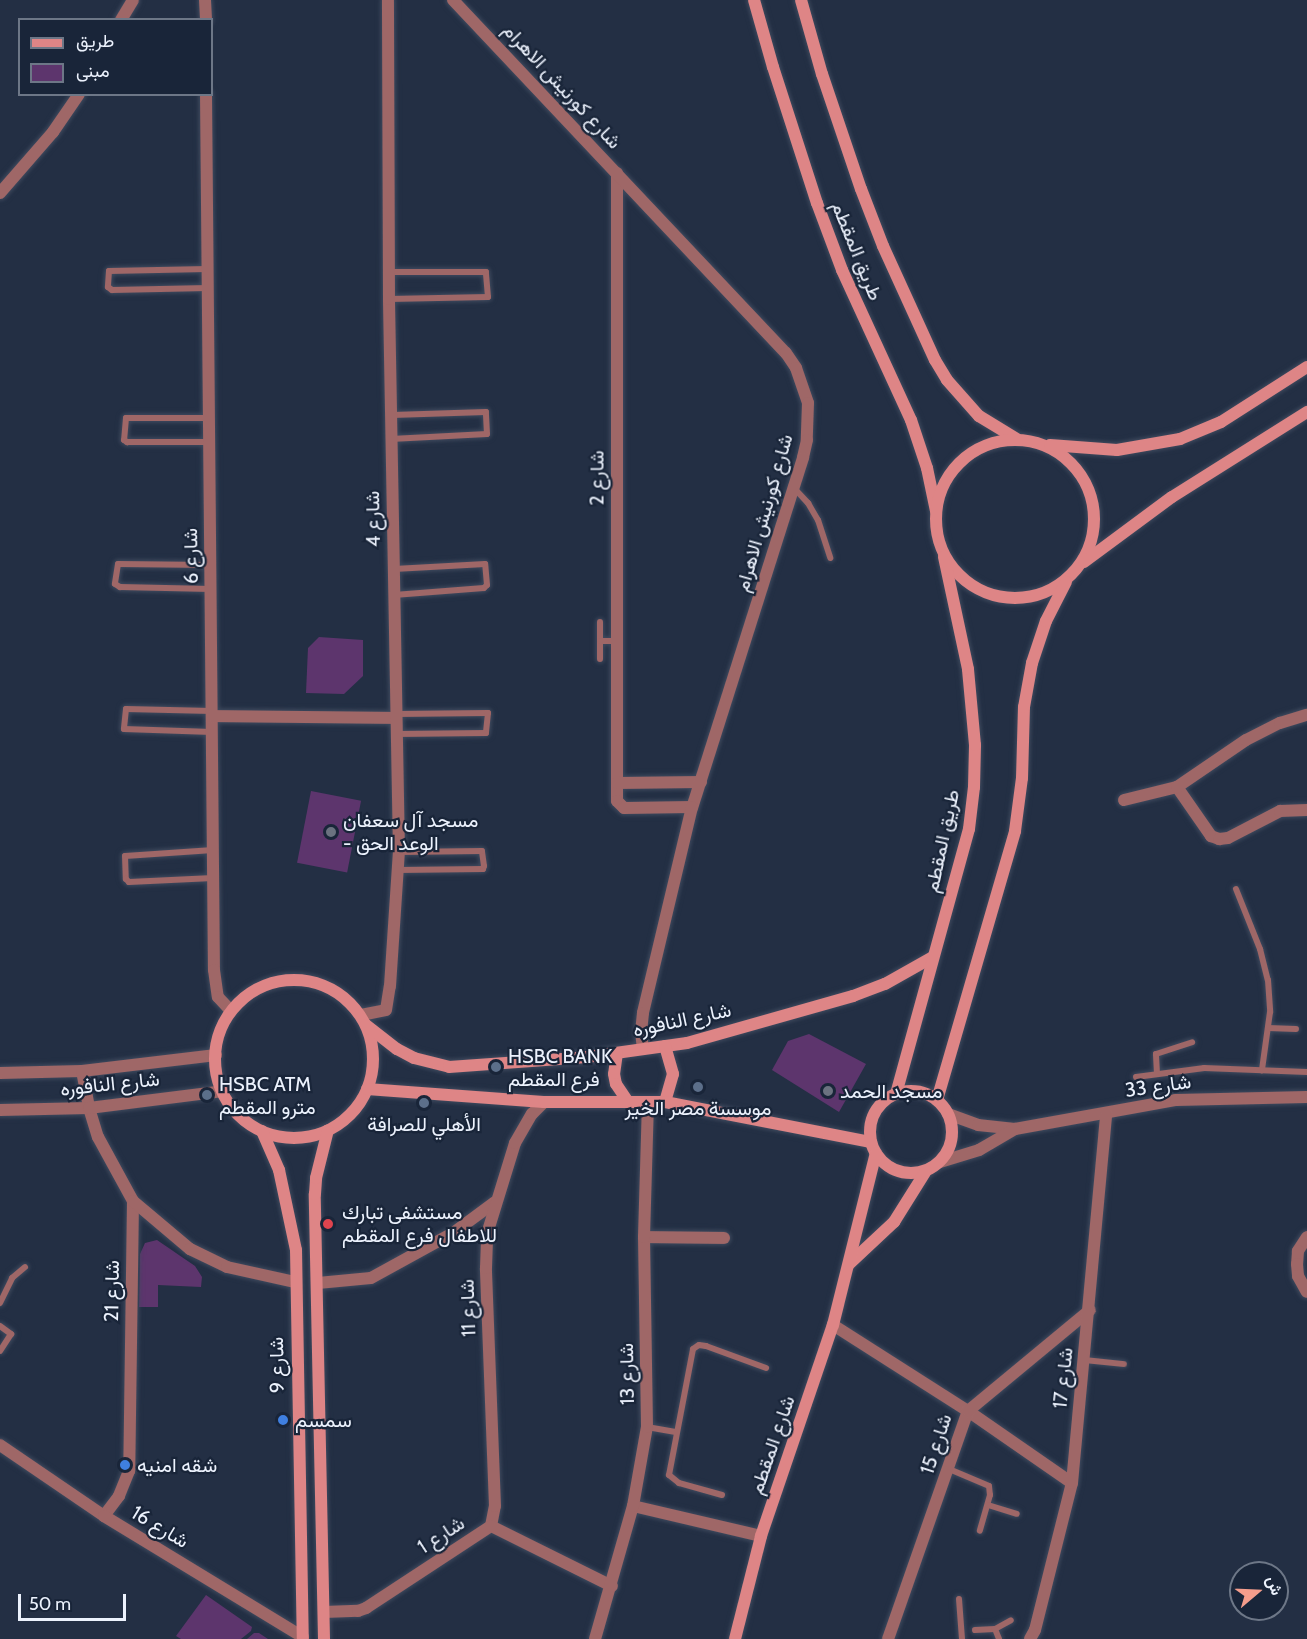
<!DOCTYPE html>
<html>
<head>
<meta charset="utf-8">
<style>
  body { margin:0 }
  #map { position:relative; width:1307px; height:1639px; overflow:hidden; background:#232f44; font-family:Cabin,Vazirmatn,sans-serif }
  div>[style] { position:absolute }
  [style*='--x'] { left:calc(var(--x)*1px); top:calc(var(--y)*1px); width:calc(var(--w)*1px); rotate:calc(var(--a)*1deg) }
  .building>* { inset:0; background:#5d356d; transform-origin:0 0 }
  .roads { filter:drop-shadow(0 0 2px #3f4a5e) drop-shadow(0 0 2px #3f4a5e) }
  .service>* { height:6px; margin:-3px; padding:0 3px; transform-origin:3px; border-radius:3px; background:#9f6767 }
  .minor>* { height:12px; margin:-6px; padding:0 6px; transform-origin:6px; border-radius:6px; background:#9f6767 }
  .tertiary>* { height:12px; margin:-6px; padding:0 6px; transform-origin:6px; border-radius:6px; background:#9f6767 }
  .secondary>* { height:12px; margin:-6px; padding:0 6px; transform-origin:6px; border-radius:6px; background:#de8586 }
  .secondary>.ring { margin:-6px; padding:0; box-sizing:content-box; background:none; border:12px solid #de8586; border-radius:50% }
  .dots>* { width:16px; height:16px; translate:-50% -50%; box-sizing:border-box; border:3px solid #192539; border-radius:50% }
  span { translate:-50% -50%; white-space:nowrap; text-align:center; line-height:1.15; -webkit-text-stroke:4.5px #192539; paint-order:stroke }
  .street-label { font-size:20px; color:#ecf2fd }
  .poi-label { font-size:20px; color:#ecf2fd }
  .left { translate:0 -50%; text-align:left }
  .legend { position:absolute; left:18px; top:18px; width:195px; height:78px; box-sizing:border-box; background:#192539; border:2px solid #6d7787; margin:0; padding:8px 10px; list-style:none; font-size:18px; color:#ecf2fd }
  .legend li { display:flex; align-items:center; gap:12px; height:30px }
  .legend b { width:30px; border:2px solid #6d7787 }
  .north { position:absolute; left:1229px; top:1561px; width:60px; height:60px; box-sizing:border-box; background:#192539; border:2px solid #6d7787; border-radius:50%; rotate:71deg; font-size:16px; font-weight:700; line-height:24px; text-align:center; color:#ecf2fd }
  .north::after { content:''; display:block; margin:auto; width:21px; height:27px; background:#f49d8c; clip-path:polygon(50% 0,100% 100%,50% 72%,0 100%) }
  .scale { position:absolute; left:18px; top:1594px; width:108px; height:27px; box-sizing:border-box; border:3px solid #ecf2fd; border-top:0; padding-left:8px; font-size:18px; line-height:21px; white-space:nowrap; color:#ecf2fd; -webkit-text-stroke:4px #192539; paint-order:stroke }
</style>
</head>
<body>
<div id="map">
  <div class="building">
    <i style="clip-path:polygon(319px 637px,363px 640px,363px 676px,344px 694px,306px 693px,308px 648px)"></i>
    <i style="left:311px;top:791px;width:51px;height:73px;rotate:11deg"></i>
    <i style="clip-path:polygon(809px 1034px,866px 1064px,839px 1112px,772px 1070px,788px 1041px)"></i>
    <i style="clip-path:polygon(157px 1240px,195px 1266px,202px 1277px,201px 1287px,158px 1285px,158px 1307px,139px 1307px,140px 1254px,145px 1243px)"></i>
    <i style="clip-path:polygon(206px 1595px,252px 1627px,251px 1631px,241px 1639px,181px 1639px,176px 1636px)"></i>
    <i style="clip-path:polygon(254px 1633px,259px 1633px,268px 1639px,247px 1639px)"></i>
  </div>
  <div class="roads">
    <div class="service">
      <i style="--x:207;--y:269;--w:98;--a:178.8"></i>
      <i style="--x:109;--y:271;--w:16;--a:94"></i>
      <i style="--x:108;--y:287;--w:5;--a:37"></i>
      <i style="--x:112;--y:290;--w:96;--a:-1.2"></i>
      <i style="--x:389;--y:299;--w:99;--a:-1.2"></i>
      <i style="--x:488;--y:297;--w:25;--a:-95"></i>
      <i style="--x:486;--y:272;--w:97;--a:180"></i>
      <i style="--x:209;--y:418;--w:83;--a:180"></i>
      <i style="--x:126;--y:418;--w:22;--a:95"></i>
      <i style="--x:124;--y:440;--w:4;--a:34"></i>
      <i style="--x:127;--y:442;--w:82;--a:0"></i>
      <i style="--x:391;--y:439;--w:96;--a:-3"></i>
      <i style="--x:487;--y:434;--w:22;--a:-93"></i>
      <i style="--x:486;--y:412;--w:94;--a:178.2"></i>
      <i style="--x:794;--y:488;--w:21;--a:47"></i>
      <i style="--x:808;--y:503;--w:20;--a:60"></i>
      <i style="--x:818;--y:520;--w:40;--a:72"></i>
      <i style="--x:210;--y:565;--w:92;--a:-179.4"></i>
      <i style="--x:118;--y:564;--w:20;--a:99"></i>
      <i style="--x:115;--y:584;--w:6;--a:31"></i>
      <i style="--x:120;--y:587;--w:91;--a:1.3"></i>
      <i style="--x:394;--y:595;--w:90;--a:-4.4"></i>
      <i style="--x:484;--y:588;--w:4;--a:-45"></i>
      <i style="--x:487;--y:585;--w:21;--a:-95"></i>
      <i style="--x:485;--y:564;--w:91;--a:176.9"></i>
      <i style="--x:600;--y:622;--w:37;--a:90"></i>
      <i style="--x:600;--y:641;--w:17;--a:0"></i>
      <i style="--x:212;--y:711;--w:86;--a:-178.7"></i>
      <i style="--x:126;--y:709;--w:20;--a:96"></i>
      <i style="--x:124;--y:729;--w:88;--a:2"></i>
      <i style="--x:396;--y:714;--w:92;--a:-0.6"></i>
      <i style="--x:488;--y:713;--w:20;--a:96"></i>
      <i style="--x:486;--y:733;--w:90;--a:179.4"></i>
      <i style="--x:213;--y:850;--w:88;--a:176.1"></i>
      <i style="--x:125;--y:856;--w:23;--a:88"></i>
      <i style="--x:126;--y:879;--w:4;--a:45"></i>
      <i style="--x:129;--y:882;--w:84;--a:-2.7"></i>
      <i style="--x:398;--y:870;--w:85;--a:-0.7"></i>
      <i style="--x:483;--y:869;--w:3;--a:-72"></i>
      <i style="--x:484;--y:866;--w:15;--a:-98"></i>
      <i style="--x:482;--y:851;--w:83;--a:179.3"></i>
      <i style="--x:1236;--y:889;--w:65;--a:68.2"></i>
      <i style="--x:1260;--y:949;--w:32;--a:76"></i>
      <i style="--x:1268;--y:980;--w:32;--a:86"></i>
      <i style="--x:1270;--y:1012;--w:59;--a:97.9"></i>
      <i style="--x:1268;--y:1028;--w:28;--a:2"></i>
      <i style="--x:1157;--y:1074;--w:20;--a:-93"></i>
      <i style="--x:1156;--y:1054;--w:38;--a:-18"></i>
      <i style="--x:1136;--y:1077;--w:69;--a:-7.5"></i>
      <i style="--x:1204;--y:1068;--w:103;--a:2.2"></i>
      <i style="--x:0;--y:1303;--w:28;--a:-64"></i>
      <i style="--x:12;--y:1278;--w:17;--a:-40"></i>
      <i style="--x:0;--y:1326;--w:14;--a:36"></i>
      <i style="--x:11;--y:1334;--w:20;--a:123"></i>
      <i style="--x:1085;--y:1360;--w:39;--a:6"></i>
      <i style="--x:647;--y:1427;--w:29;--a:10"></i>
      <i style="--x:949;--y:1469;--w:43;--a:23"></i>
      <i style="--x:989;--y:1486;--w:9;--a:84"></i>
      <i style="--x:990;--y:1495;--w:37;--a:106"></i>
      <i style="--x:722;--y:1495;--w:45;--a:-164.4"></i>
      <i style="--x:679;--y:1483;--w:13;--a:-141"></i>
      <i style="--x:669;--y:1475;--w:128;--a:-79.2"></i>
      <i style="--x:693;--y:1349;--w:7;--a:-34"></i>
      <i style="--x:699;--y:1345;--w:7;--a:8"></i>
      <i style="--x:706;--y:1346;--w:64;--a:20.1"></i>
      <i style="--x:988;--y:1505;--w:30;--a:17"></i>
      <i style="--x:959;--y:1599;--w:40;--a:85.7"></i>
      <i style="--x:995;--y:1629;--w:11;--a:68"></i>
      <i style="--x:975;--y:1630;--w:20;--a:-3"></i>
      <i style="--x:995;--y:1629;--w:18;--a:-29"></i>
    </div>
    <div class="minor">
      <i style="--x:205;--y:0;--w:20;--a:87"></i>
      <i style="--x:206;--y:94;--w:876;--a:89.48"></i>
      <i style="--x:214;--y:970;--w:27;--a:82"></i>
      <i style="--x:218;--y:997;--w:19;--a:47"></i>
      <i style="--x:617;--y:173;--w:628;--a:90"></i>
      <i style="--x:617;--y:801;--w:10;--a:45"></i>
      <i style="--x:624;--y:808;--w:68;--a:-0.8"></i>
      <i style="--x:212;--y:716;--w:184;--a:0.6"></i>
      <i style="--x:617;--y:783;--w:84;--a:-0.7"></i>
      <i style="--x:1177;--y:787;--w:60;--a:55.2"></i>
      <i style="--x:1211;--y:836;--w:9;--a:21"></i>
      <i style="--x:1219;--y:839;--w:9;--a:-6"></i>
      <i style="--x:1228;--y:838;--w:59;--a:-27.4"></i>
      <i style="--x:1280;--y:811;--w:27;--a:-2"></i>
      <i style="--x:1124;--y:800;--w:55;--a:-13.8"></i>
      <i style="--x:1177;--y:787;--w:83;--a:-34.3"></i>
      <i style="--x:1246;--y:740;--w:38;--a:-27"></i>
      <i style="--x:1280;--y:723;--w:28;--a:-17"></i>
      <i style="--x:361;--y:1015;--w:25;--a:-11"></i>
      <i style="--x:386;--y:1010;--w:24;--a:-81"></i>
      <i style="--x:390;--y:986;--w:134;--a:-86.2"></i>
      <i style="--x:399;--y:852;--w:553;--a:-91.04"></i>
      <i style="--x:389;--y:299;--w:299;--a:-90.2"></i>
      <i style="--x:82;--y:1071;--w:38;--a:79"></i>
      <i style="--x:89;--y:1108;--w:30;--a:73"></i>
      <i style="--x:98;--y:1137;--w:73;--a:61.3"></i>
      <i style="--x:133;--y:1201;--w:270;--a:90.8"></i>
      <i style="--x:129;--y:1471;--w:27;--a:112"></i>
      <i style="--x:119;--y:1496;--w:25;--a:127"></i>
      <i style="--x:0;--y:1073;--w:82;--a:-1.4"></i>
      <i style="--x:82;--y:1071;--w:135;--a:-6.8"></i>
      <i style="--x:0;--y:1110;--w:89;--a:-1.3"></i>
      <i style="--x:89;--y:1108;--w:135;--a:-7.2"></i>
      <i style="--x:948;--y:1114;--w:32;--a:20"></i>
      <i style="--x:978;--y:1125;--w:37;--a:6"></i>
      <i style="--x:1015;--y:1129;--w:164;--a:-10.2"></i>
      <i style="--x:1176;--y:1100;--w:131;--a:-1.3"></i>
      <i style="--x:940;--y:1162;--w:41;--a:-17.1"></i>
      <i style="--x:979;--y:1150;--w:42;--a:-30.3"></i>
      <i style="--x:133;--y:1201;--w:75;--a:40.1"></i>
      <i style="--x:190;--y:1249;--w:41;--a:25.9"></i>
      <i style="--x:227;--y:1267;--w:70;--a:12.4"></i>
      <i style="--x:644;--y:1237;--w:80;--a:0.7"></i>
      <i style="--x:1307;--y:1237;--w:17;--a:123"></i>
      <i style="--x:1298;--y:1251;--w:13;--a:94"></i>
      <i style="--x:1297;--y:1264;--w:12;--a:85"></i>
      <i style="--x:1298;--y:1276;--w:18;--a:61"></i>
      <i style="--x:318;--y:1283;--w:53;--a:-5.4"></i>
      <i style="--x:371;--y:1278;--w:94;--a:-28.8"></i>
      <i style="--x:453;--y:1233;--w:52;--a:-36.4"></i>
      <i style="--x:833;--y:1325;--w:160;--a:32.5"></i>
      <i style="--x:968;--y:1411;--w:126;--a:34.7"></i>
      <i style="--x:0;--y:1445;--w:126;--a:34.3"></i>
      <i style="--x:104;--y:1516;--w:233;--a:31.3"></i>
      <i style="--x:633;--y:1506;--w:131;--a:13.2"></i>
      <i style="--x:491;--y:1526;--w:20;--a:-79"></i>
      <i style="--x:495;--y:1506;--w:238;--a:-92.2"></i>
      <i style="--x:486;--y:1268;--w:34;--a:-88"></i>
      <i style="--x:487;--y:1234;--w:95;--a:-72.9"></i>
      <i style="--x:515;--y:1143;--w:34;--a:-60"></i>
      <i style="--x:532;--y:1114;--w:17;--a:-45"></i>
      <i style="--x:324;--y:1612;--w:34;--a:-2"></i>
      <i style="--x:358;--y:1611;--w:9;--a:-21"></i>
      <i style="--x:366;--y:1608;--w:149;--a:-33.3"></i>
      <i style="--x:491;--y:1526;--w:135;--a:26.4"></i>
      <i style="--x:595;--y:1639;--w:138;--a:-74.1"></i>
      <i style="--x:633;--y:1506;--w:80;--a:-80"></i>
      <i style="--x:647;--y:1427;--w:190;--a:-90.9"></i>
      <i style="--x:644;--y:1237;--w:135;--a:-88.3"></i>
      <i style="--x:888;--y:1639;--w:242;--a:-70.7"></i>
      <i style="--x:968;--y:1411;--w:158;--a:-39.6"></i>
      <i style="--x:1030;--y:1639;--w:10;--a:-61"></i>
      <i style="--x:1035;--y:1630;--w:152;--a:-75.9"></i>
      <i style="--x:1072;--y:1483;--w:371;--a:-84.7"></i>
    </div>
    <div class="tertiary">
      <i style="--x:453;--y:0;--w:485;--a:46.7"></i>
      <i style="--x:786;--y:353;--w:18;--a:56"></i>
      <i style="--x:796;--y:368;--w:37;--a:71"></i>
      <i style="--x:808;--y:403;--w:37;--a:92"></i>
      <i style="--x:807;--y:440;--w:18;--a:103"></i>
      <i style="--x:803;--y:458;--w:366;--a:107.6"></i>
      <i style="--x:692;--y:807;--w:212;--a:103.4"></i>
      <i style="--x:643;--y:1013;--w:18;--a:96"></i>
      <i style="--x:641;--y:1031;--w:18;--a:84"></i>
      <i style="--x:121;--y:20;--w:23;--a:-59"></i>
      <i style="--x:0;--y:193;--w:81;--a:-49"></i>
      <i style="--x:53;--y:132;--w:46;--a:-55.6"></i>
    </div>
    <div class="secondary">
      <i style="--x:754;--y:0;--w:70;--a:74.2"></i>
      <i style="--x:773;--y:67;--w:143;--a:72.1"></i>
      <i style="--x:817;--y:203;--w:72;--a:69.5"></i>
      <i style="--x:842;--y:270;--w:165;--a:65.3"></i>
      <i style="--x:911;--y:420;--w:51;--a:71.6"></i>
      <i style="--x:927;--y:468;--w:44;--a:78.2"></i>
      <i style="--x:801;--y:0;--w:77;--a:74.2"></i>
      <i style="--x:822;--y:74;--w:121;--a:71.3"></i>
      <i style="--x:861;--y:189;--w:61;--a:68.9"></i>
      <i style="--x:883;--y:246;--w:125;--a:65.5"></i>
      <i style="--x:935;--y:360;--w:23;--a:59"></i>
      <i style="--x:947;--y:380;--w:48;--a:48.4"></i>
      <i style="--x:979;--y:416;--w:44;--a:31.2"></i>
      <i class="ring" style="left:936px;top:440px;width:146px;height:146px"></i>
      <i style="--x:1050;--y:445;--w:67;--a:4.3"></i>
      <i style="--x:1117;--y:450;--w:64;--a:-9.9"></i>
      <i style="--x:1180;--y:439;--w:44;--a:-22.5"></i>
      <i style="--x:1221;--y:422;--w:102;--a:-32.6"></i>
      <i style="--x:1084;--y:562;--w:109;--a:-36.5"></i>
      <i style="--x:1172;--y:497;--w:160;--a:-32.2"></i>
      <i class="ring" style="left:215px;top:980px;width:146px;height:146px"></i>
      <i style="--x:366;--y:1025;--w:39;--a:38"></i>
      <i style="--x:397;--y:1049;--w:19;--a:28"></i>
      <i style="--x:414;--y:1058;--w:36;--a:14"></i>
      <i style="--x:449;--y:1067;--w:138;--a:-4.1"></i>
      <i style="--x:587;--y:1057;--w:101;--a:-8"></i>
      <i style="--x:687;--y:1043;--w:173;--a:-15.8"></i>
      <i style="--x:853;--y:996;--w:34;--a:-21"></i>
      <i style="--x:885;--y:984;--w:55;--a:-29.4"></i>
      <i style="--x:665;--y:1046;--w:29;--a:74"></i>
      <i style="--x:673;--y:1074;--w:29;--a:106"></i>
      <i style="--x:617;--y:1053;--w:21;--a:98"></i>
      <i style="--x:614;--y:1074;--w:10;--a:79"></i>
      <i style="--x:616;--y:1084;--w:22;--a:56"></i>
      <i style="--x:367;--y:1089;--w:177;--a:4.2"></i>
      <i style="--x:544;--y:1102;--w:121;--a:0"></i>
      <i style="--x:665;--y:1102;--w:210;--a:11"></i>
      <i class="ring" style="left:870px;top:1091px;width:70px;height:70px"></i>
      <i style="--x:896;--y:1094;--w:275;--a:-74.6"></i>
      <i style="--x:969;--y:829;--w:42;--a:-83.2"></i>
      <i style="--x:974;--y:787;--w:42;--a:-88.6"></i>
      <i style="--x:975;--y:745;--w:76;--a:-95.3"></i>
      <i style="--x:968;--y:669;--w:115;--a:-102.1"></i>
      <i style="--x:937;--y:1100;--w:280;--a:-73.8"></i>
      <i style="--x:1015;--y:831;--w:53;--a:-82.5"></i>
      <i style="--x:1022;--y:778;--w:71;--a:-88.4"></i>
      <i style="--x:1024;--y:707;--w:45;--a:-79.7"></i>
      <i style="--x:1032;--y:663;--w:44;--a:-71.6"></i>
      <i style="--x:1046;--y:621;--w:44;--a:-62.9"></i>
      <i style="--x:262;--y:1131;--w:43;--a:66.4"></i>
      <i style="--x:279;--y:1170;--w:82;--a:78"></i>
      <i style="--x:296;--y:1250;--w:389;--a:89"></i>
      <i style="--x:849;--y:1264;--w:62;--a:-43"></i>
      <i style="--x:894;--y:1222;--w:60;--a:-57.9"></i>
      <i style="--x:324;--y:1639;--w:445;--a:-91.2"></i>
      <i style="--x:315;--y:1194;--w:16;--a:-86"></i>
      <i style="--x:316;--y:1178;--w:49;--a:-76"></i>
      <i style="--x:735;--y:1639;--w:106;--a:-75.8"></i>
      <i style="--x:761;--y:1536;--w:223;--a:-71.2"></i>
      <i style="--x:833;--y:1325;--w:177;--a:-76"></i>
    </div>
  </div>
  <div class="dots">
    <i style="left:331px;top:832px;background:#6b7280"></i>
    <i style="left:496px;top:1067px;background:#5c6f8a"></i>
    <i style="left:698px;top:1087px;background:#5c6f8a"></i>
    <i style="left:828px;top:1091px;background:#6b7280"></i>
    <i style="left:207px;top:1095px;background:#5c6f8a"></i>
    <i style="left:424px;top:1103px;background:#5c6f8a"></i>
    <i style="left:328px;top:1224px;background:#e0444e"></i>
    <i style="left:283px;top:1420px;background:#3f7fe0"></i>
    <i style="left:125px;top:1465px;background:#3f7fe0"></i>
  </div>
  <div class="street-label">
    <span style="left:562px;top:86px;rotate:47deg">شارع كورنيش الاهرام</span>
    <span style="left:857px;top:251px;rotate:68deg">طريق المقطم</span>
    <span style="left:597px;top:478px;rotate:-90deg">شارع 2</span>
    <span style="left:764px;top:513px;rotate:-74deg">شارع كورنيش الاهرام</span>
    <span style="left:373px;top:519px;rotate:-91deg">شارع 4</span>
    <span style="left:191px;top:556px;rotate:-91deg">شارع 6</span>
    <span style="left:942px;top:841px;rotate:-78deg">طريق المقطم</span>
    <span style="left:682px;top:1020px;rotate:-12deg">شارع النافوره</span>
    <span style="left:110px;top:1084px;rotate:-6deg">شارع النافوره</span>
    <span style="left:1158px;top:1086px;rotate:-8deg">شارع 33</span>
    <span style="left:112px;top:1291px;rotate:-89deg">شارع 21</span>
    <span style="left:468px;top:1308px;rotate:-92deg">شارع 11</span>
    <span style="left:277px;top:1365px;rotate:-91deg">شارع 9</span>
    <span style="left:627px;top:1374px;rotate:-91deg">شارع 13</span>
    <span style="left:1063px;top:1378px;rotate:-84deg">شارع 17</span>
    <span style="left:936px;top:1444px;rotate:-72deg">شارع 15</span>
    <span style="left:772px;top:1445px;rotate:-71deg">شارع المقطم</span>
    <span style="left:160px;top:1527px;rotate:31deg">شارع 16</span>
    <span style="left:441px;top:1535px;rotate:-33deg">شارع 1</span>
  </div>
  <div class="poi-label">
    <span class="left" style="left:343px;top:832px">مسجد آل سعفان<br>- الوعد الحق</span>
    <span class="left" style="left:508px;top:1068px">HSBC BANK<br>فرع المقطم</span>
    <span class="left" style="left:219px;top:1096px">HSBC ATM<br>مترو المقطم</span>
    <span class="left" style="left:840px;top:1091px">مسجد الحمد</span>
    <span style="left:698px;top:1108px">موسسة مصر الخير</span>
    <span style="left:424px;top:1124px">الأهلي للصرافة</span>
    <span class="left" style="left:342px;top:1224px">مستشفى تبارك<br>للاطفال فرع المقطم</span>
    <span class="left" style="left:295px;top:1420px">سمسم</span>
    <span class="left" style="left:137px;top:1465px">شقه امنيه</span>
  </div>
  <ul class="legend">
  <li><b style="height:8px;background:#de8586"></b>طريق</li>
  <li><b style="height:16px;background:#5d356d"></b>مبنى</li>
  </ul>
  <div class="north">ش</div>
  <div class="scale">50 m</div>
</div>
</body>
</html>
